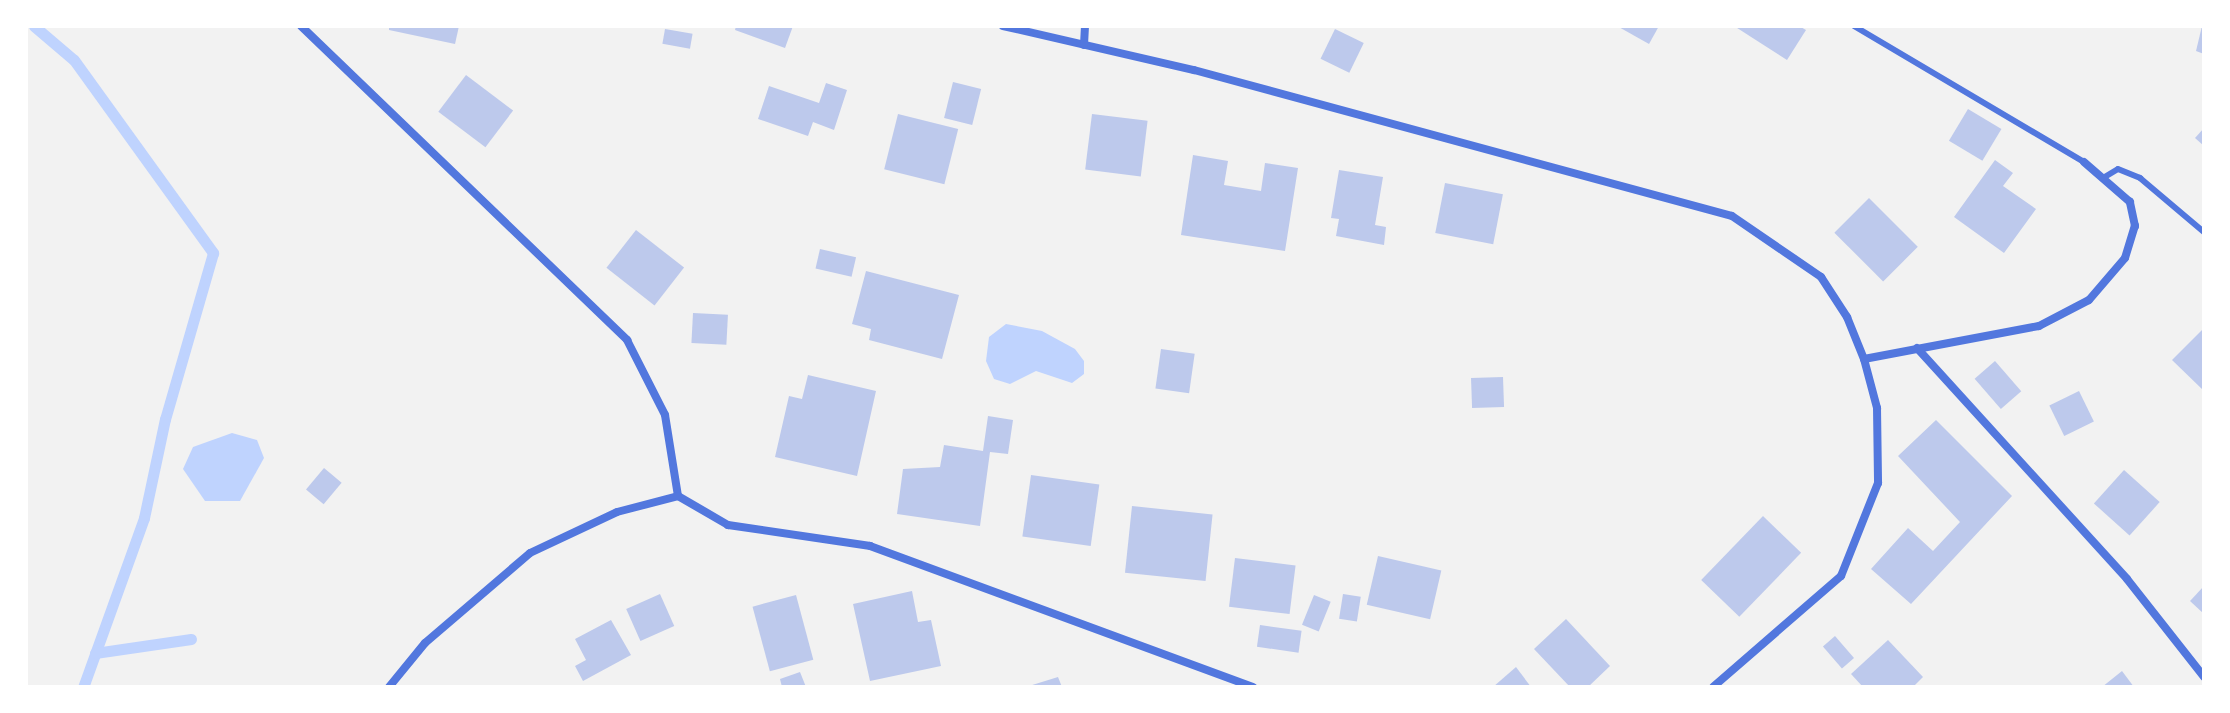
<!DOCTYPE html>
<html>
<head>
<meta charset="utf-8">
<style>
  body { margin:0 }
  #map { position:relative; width:2230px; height:713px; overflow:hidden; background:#f2f2f2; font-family:Lora,serif }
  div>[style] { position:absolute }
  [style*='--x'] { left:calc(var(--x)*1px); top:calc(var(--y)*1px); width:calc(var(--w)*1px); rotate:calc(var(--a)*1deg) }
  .water>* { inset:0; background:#bfd3fe }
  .stream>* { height:11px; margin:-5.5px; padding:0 5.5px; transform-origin:5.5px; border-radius:5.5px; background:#bfd3fe }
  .building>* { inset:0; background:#bdc9ec; transform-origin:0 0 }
  .service>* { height:6px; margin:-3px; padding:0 3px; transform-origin:3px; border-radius:3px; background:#5277de }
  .minor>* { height:8px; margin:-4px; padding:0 4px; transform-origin:4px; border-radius:4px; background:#5277de }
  span { translate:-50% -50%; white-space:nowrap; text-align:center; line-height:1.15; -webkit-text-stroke:8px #fff; paint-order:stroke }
  .frame { position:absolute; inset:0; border:28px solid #fff; pointer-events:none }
</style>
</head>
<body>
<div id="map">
  <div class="water">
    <i style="clip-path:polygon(1006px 324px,1042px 331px,1075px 349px,1084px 361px,1084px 374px,1072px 383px,1036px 371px,1010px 384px,994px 379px,986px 361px,989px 337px)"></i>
    <i style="clip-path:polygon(232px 433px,257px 440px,264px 458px,240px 501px,205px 501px,183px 469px,193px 447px)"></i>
  </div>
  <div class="stream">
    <i style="--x:34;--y:26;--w:52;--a:40.4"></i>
    <i style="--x:74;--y:60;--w:238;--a:54.2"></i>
    <i style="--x:213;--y:253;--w:173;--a:106.1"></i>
    <i style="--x:165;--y:419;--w:101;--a:102"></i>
    <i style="--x:144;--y:518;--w:180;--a:109.8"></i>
    <i style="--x:95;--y:653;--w:97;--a:-8.3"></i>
  </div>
  <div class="building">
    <i style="clip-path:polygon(389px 26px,459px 26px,455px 44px,389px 30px)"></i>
    <i style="clip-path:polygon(736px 26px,793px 26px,785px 48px,735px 30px)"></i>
    <i style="clip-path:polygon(1617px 26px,1659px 26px,1649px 44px)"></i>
    <i style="clip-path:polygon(1734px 26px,1799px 26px,1806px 30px,1787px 60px)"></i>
    <i style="clip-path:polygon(2202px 26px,2204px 26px,2204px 54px,2196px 51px)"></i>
    <i style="left:665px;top:29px;width:28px;height:15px;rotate:10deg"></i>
    <i style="left:1335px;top:29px;width:32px;height:33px;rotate:26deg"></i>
    <i style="left:466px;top:75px;width:59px;height:46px;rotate:37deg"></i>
    <i style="left:953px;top:82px;width:29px;height:37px;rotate:14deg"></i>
    <i style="clip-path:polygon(826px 83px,847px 90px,834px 130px,813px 122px,808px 136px,758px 119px,769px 86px,819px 103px)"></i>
    <i style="left:1968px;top:109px;width:39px;height:37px;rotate:31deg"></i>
    <i style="left:898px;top:114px;width:62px;height:57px;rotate:14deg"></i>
    <i style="left:1092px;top:114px;width:56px;height:56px;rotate:7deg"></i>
    <i style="clip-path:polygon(2204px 128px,2204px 146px,2195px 138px)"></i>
    <i style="clip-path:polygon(1193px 155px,1228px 161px,1224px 185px,1261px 191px,1265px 163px,1298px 168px,1285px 251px,1181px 235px)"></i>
    <i style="clip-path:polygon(1995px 160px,2013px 173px,2003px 186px,2036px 209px,2004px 253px,1954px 217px)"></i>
    <i style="clip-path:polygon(1339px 170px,1383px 177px,1375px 225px,1386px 227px,1384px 245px,1336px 236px,1339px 219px,1331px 218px)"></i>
    <i style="left:1445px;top:183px;width:59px;height:51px;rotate:11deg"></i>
    <i style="left:1869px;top:198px;width:69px;height:49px;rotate:45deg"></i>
    <i style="left:636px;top:230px;width:61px;height:48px;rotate:38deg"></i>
    <i style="left:820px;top:249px;width:37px;height:20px;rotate:13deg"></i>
    <i style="clip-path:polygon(866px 271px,959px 295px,942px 359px,869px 340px,871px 329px,852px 324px)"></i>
    <i style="left:693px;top:313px;width:35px;height:30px;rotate:3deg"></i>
    <i style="clip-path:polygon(2204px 328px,2204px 391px,2172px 360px)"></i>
    <i style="left:1161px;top:349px;width:34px;height:40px;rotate:8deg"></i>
    <i style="left:1995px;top:361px;width:40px;height:27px;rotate:49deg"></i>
    <i style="clip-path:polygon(808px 375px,876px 391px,857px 476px,775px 457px,789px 396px,802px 399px)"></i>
    <i style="left:1503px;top:377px;width:30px;height:32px;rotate:88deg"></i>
    <i style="left:2079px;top:391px;width:34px;height:33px;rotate:64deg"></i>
    <i style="clip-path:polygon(988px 416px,1013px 420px,1008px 454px,990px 452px,980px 526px,897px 514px,903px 469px,940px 467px,944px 445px,983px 451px)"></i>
    <i style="clip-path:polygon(1936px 420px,2012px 496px,1911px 604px,1871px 569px,1908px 528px,1933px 551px,1960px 522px,1898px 456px)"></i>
    <i style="left:324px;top:468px;width:23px;height:28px;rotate:40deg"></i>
    <i style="left:2124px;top:470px;width:48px;height:45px;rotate:42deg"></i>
    <i style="left:1031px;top:475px;width:69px;height:62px;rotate:8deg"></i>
    <i style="left:1132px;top:506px;width:81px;height:67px;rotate:6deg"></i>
    <i style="left:1763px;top:516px;width:53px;height:89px;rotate:44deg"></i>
    <i style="left:1378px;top:556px;width:65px;height:50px;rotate:13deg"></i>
    <i style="left:1235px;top:558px;width:61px;height:49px;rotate:7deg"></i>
    <i style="clip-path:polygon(2204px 586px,2204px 614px,2190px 601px)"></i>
    <i style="clip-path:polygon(912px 591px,918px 622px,931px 620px,941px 666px,870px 681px,853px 604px)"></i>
    <i style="left:660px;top:594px;width:35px;height:37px;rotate:66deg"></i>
    <i style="left:1343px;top:594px;width:18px;height:25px;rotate:9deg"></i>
    <i style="left:796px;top:595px;width:67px;height:45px;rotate:75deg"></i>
    <i style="left:1314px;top:595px;width:18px;height:32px;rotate:22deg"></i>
    <i style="clip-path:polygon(1566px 619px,1610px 666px,1588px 687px,1570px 687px,1534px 649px)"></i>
    <i style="clip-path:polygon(611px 620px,631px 655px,583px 681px,575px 666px,586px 660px,575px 639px)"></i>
    <i style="left:1260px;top:625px;width:42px;height:22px;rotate:8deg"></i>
    <i style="left:1835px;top:636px;width:29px;height:16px;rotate:49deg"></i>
    <i style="clip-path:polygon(1888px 640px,1923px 677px,1913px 687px,1863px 687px,1851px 674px)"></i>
    <i style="clip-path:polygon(1516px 667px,1531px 687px,1493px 687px)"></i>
    <i style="clip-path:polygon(2122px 671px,2134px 687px,2102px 687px)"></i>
    <i style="clip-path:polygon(800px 672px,806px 687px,782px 687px,780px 679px)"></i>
    <i style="clip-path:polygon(1058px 677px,1062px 687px,1029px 687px,1029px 686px)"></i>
  </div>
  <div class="service">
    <i style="--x:1854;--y:26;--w:267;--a:30.6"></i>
    <i style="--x:2103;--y:178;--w:17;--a:-31"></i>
    <i style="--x:2118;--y:169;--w:24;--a:22"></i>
    <i style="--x:2140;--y:178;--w:84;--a:40.2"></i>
  </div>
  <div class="minor">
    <i style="--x:301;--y:26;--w:453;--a:43.9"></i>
    <i style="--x:627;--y:340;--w:84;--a:63.1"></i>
    <i style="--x:665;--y:415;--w:82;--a:80.9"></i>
    <i style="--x:678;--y:496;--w:58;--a:30.1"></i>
    <i style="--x:728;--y:525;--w:144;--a:8.4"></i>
    <i style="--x:870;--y:546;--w:408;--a:20.2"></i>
    <i style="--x:1003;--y:26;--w:196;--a:13"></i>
    <i style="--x:1194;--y:70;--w:557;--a:15.18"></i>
    <i style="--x:1732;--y:216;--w:108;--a:34.4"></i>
    <i style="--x:1821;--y:277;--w:48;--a:57"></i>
    <i style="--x:1847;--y:317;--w:45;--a:68"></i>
    <i style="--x:1864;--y:359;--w:51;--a:75.1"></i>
    <i style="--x:1877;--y:408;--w:75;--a:89.2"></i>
    <i style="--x:1878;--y:483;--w:100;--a:111.7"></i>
    <i style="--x:1841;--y:576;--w:169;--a:139.1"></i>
    <i style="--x:1084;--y:45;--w:19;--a:-87"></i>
    <i style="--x:1917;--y:348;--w:312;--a:47.7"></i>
    <i style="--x:2127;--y:579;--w:125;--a:51.8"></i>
    <i style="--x:1864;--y:359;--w:178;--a:-10.7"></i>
    <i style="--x:2039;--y:326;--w:56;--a:-27.5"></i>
    <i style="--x:2089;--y:300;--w:55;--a:-49.4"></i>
    <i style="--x:2125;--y:258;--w:34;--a:-73"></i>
    <i style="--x:2135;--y:226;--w:25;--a:-102"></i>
    <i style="--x:2130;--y:202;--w:61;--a:-139"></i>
    <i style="--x:389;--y:687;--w:57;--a:-50.7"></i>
    <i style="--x:425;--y:643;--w:138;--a:-40.6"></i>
    <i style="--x:530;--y:553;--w:96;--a:-25.2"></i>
    <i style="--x:617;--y:512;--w:63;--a:-14.7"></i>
  </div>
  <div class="frame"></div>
</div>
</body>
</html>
